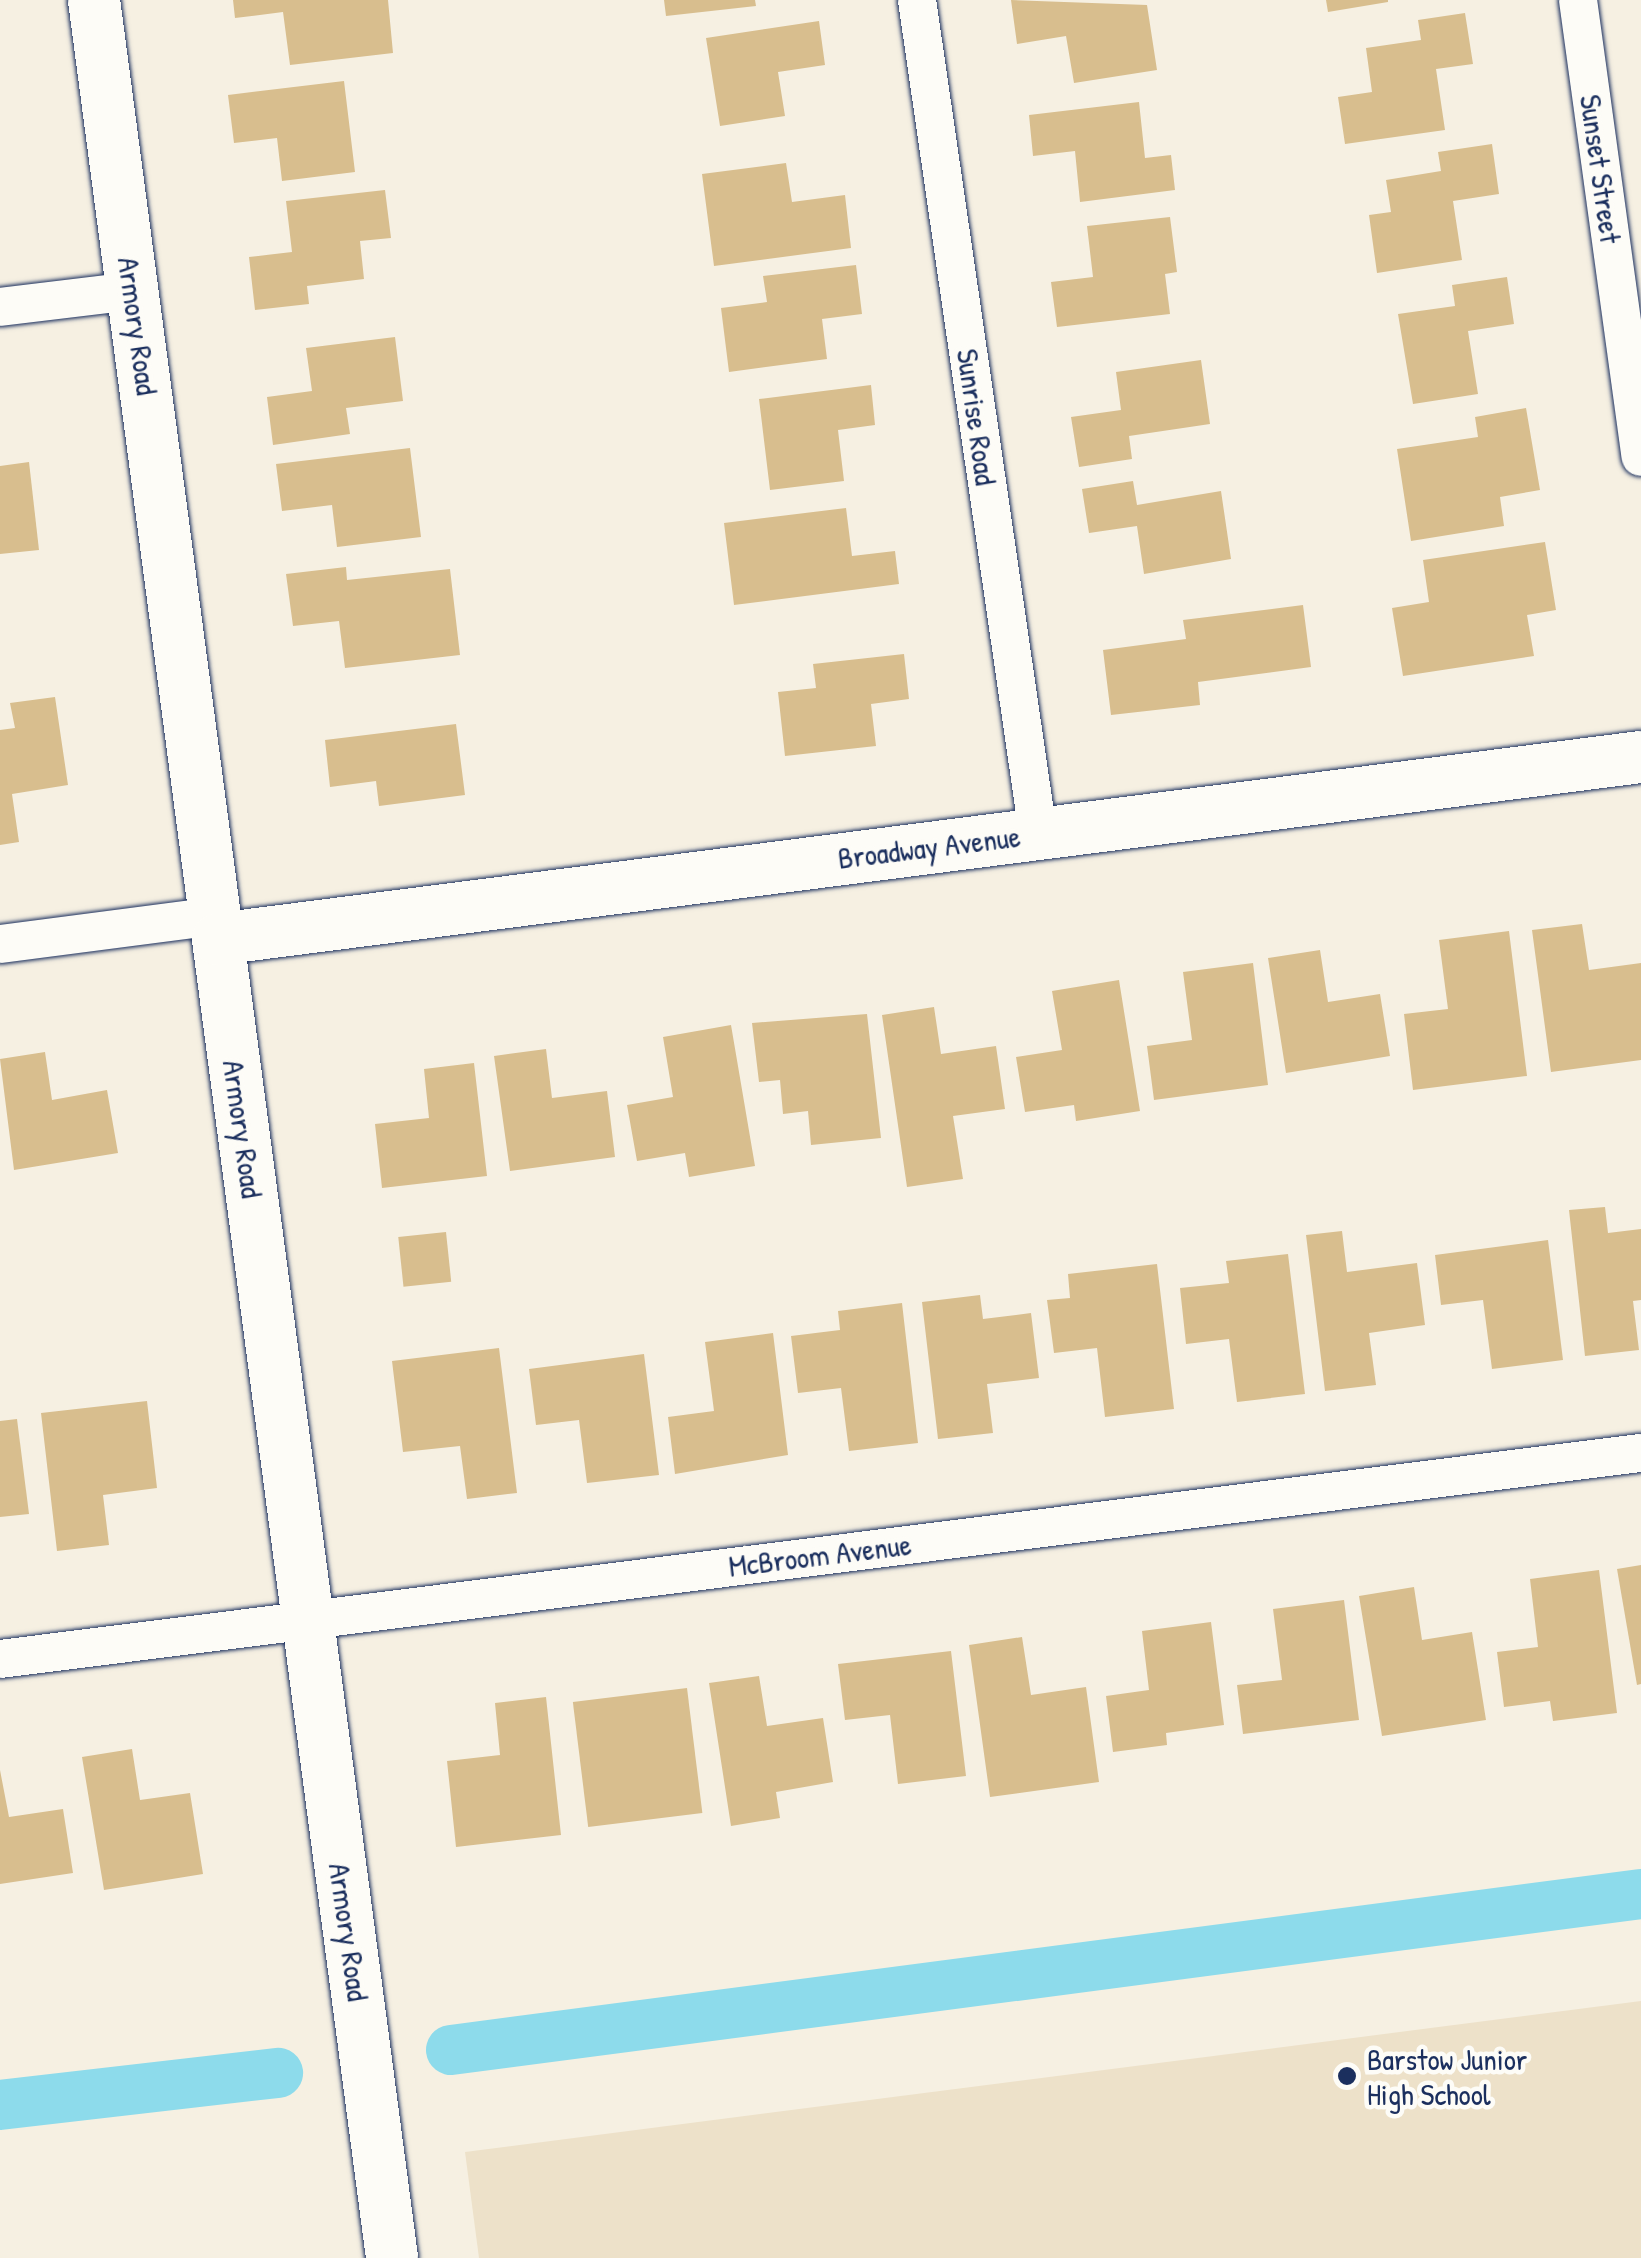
<!DOCTYPE html>
<html>
<head>
<meta charset="utf-8">
<style>
  body { margin:0 }
  #map { position:relative; width:1641px; height:2258px; overflow:hidden; background:#f6f0e2; font-family:"Patrick Hand",sans-serif }
  div>[style] { position:absolute }
  [style*='--x'] { left:calc(var(--x)*1px); top:calc(var(--y)*1px); width:calc(var(--w)*1px); rotate:calc(var(--a)*1deg) }
  .built>* { inset:0; background:#ede1c9 }
  .canal>* { height:50px; margin:-25px; padding:0 25px; transform-origin:25px; border-radius:25px; background:#8ddbeb }
  .building>* { inset:0; background:#d8be8e; transform-origin:0 0 }
  .roads { filter:drop-shadow(0 0 2px #1b2f5e) drop-shadow(0 0 2px #1b2f5e) }
  .street>* { height:38px; margin:-19px; padding:0 19px; transform-origin:19px; border-radius:19px; background:#fdfcf7 }
  .secondary>* { height:52px; margin:-26px; padding:0 26px; transform-origin:26px; border-radius:26px; background:#fdfcf7 }
  .dots>* { width:28px; height:28px; translate:-50% -50%; box-sizing:border-box; border:5px solid #fdfcf7; border-radius:50% }
  span { translate:-50% -50%; white-space:nowrap; text-align:center; line-height:1.15; -webkit-text-stroke:9px #fdfcf7; paint-order:stroke }
  .street-label { font-size:30px; color:#1b2f5e }
  .poi-label { font-size:30px; color:#1b2f5e }
  .left { translate:0 -50%; text-align:left }
</style>
</head>
<body>
<div id="map">
  <div class="built">
    <i style="clip-path:polygon(1641px 2001px,1641px 2258px,479px 2258px,465px 2152px)"></i>
  </div>
  <div class="canal">
    <i style="--x:451;--y:2050;--w:1200;--a:-7.47"></i>
    <i style="--x:0;--y:2105;--w:280;--a:-6.6"></i>
  </div>
  <div class="building">
    <i style="clip-path:polygon(233px 0,388px 0,393px 53px,290px 65px,283px 12px,235px 18px)"></i>
    <i style="clip-path:polygon(664px 0,755px 0,756px 6px,666px 16px)"></i>
    <i style="clip-path:polygon(1011px 0,1147px 5px,1157px 70px,1074px 83px,1066px 36px,1017px 44px)"></i>
    <i style="clip-path:polygon(1326px 0,1388px 0,1388px 2px,1328px 12px)"></i>
    <i style="clip-path:polygon(1465px 13px,1473px 64px,1436px 69px,1445px 130px,1345px 144px,1338px 97px,1372px 92px,1366px 48px,1421px 40px,1418px 20px)"></i>
    <i style="clip-path:polygon(819px 21px,825px 65px,778px 72px,785px 116px,720px 126px,706px 38px)"></i>
    <i style="clip-path:polygon(344px 81px,355px 172px,282px 181px,277px 138px,234px 143px,228px 95px)"></i>
    <i style="clip-path:polygon(1139px 102px,1145px 158px,1171px 155px,1175px 190px,1080px 202px,1075px 151px,1033px 156px,1029px 115px)"></i>
    <i style="clip-path:polygon(1492px 144px,1499px 194px,1453px 201px,1462px 260px,1377px 273px,1369px 215px,1391px 212px,1386px 180px,1441px 171px,1438px 152px)"></i>
    <i style="clip-path:polygon(786px 163px,792px 202px,845px 195px,851px 248px,714px 266px,702px 174px)"></i>
    <i style="clip-path:polygon(385px 190px,391px 238px,360px 241px,364px 279px,307px 286px,309px 304px,255px 310px,249px 257px,292px 252px,286px 201px)"></i>
    <i style="clip-path:polygon(1170px 217px,1177px 272px,1165px 274px,1170px 314px,1057px 327px,1051px 282px,1093px 277px,1087px 226px)"></i>
    <i style="clip-path:polygon(856px 265px,862px 314px,822px 319px,827px 359px,729px 372px,721px 308px,767px 302px,763px 276px)"></i>
    <i style="clip-path:polygon(1507px 277px,1514px 324px,1468px 331px,1478px 394px,1413px 404px,1398px 314px,1455px 306px,1452px 285px)"></i>
    <i style="clip-path:polygon(395px 337px,403px 401px,346px 408px,350px 434px,273px 445px,267px 397px,312px 391px,306px 348px)"></i>
    <i style="clip-path:polygon(1201px 360px,1210px 424px,1129px 436px,1132px 459px,1079px 467px,1071px 417px,1121px 410px,1116px 372px)"></i>
    <i style="clip-path:polygon(871px 385px,875px 425px,838px 430px,844px 481px,770px 490px,759px 399px)"></i>
    <i style="clip-path:polygon(1526px 408px,1540px 490px,1500px 497px,1504px 526px,1411px 541px,1397px 449px,1478px 437px,1475px 417px)"></i>
    <i style="clip-path:polygon(410px 448px,421px 537px,337px 547px,332px 505px,282px 511px,276px 464px)"></i>
    <i style="clip-path:polygon(29px 462px,39px 550px,0 554px,0 466px)"></i>
    <i style="clip-path:polygon(1133px 481px,1137px 505px,1221px 491px,1231px 559px,1144px 574px,1137px 526px,1089px 533px,1082px 489px)"></i>
    <i style="clip-path:polygon(846px 508px,852px 556px,895px 551px,899px 584px,734px 605px,724px 523px)"></i>
    <i style="clip-path:polygon(1545px 542px,1556px 610px,1527px 615px,1534px 656px,1403px 676px,1392px 608px,1429px 602px,1423px 560px)"></i>
    <i style="clip-path:polygon(346px 567px,347px 580px,450px 569px,460px 655px,345px 668px,339px 621px,293px 626px,286px 574px)"></i>
    <i style="clip-path:polygon(1303px 605px,1311px 667px,1198px 682px,1200px 705px,1111px 715px,1103px 650px,1186px 639px,1183px 620px)"></i>
    <i style="clip-path:polygon(904px 654px,909px 699px,871px 704px,876px 746px,785px 756px,778px 692px,816px 688px,813px 664px)"></i>
    <i style="clip-path:polygon(55px 697px,68px 785px,12px 794px,19px 842px,0 845px,0 730px,15px 728px,10px 703px)"></i>
    <i style="clip-path:polygon(456px 724px,465px 795px,379px 806px,376px 781px,330px 787px,325px 740px)"></i>
    <i style="clip-path:polygon(1582px 924px,1589px 970px,1641px 963px,1641px 1060px,1551px 1072px,1532px 930px)"></i>
    <i style="clip-path:polygon(1509px 931px,1527px 1076px,1413px 1090px,1404px 1014px,1448px 1009px,1439px 940px)"></i>
    <i style="clip-path:polygon(1320px 950px,1328px 1002px,1380px 994px,1390px 1056px,1286px 1073px,1268px 958px)"></i>
    <i style="clip-path:polygon(1253px 963px,1268px 1085px,1154px 1100px,1147px 1046px,1192px 1040px,1183px 972px)"></i>
    <i style="clip-path:polygon(1119px 980px,1140px 1111px,1076px 1121px,1074px 1105px,1025px 1112px,1016px 1057px,1062px 1050px,1052px 991px)"></i>
    <i style="clip-path:polygon(934px 1007px,941px 1054px,996px 1046px,1005px 1109px,953px 1116px,963px 1179px,907px 1187px,882px 1015px)"></i>
    <i style="clip-path:polygon(867px 1014px,881px 1138px,811px 1145px,808px 1111px,783px 1114px,780px 1080px,759px 1082px,752px 1023px)"></i>
    <i style="clip-path:polygon(731px 1025px,755px 1166px,689px 1177px,685px 1153px,637px 1161px,627px 1105px,673px 1097px,663px 1037px)"></i>
    <i style="clip-path:polygon(546px 1049px,552px 1098px,607px 1091px,615px 1157px,510px 1171px,494px 1056px)"></i>
    <i style="clip-path:polygon(45px 1052px,52px 1100px,107px 1090px,118px 1153px,14px 1170px,0 1059px)"></i>
    <i style="clip-path:polygon(474px 1063px,487px 1176px,382px 1188px,375px 1124px,429px 1118px,424px 1069px)"></i>
    <i style="clip-path:polygon(1605px 1207px,1608px 1233px,1641px 1229px,1641px 1300px,1633px 1301px,1639px 1350px,1585px 1356px,1569px 1210px)"></i>
    <i style="clip-path:polygon(1342px 1231px,1347px 1272px,1417px 1263px,1425px 1325px,1369px 1333px,1376px 1385px,1325px 1391px,1306px 1235px)"></i>
    <i style="left:446px;top:1232px;width:50px;height:48px;rotate:84deg"></i>
    <i style="clip-path:polygon(1548px 1240px,1563px 1360px,1492px 1369px,1483px 1300px,1441px 1305px,1435px 1255px)"></i>
    <i style="clip-path:polygon(1288px 1254px,1305px 1394px,1237px 1402px,1229px 1339px,1186px 1344px,1180px 1288px,1229px 1283px,1226px 1261px)"></i>
    <i style="clip-path:polygon(1157px 1264px,1174px 1409px,1105px 1417px,1097px 1348px,1054px 1353px,1047px 1300px,1070px 1298px,1068px 1274px)"></i>
    <i style="clip-path:polygon(980px 1295px,983px 1319px,1031px 1313px,1039px 1378px,987px 1384px,993px 1433px,938px 1439px,922px 1302px)"></i>
    <i style="clip-path:polygon(902px 1303px,918px 1443px,849px 1451px,841px 1388px,798px 1393px,791px 1336px,840px 1330px,838px 1311px)"></i>
    <i style="clip-path:polygon(773px 1333px,788px 1455px,675px 1474px,668px 1417px,714px 1411px,705px 1342px)"></i>
    <i style="clip-path:polygon(499px 1348px,517px 1493px,467px 1499px,460px 1446px,403px 1452px,392px 1361px)"></i>
    <i style="clip-path:polygon(644px 1354px,659px 1475px,587px 1483px,579px 1420px,536px 1425px,529px 1369px)"></i>
    <i style="clip-path:polygon(147px 1401px,157px 1488px,103px 1495px,109px 1545px,57px 1551px,41px 1413px)"></i>
    <i style="clip-path:polygon(17px 1419px,29px 1514px,0 1517px,0 1421px)"></i>
    <i style="clip-path:polygon(1641px 1565px,1641px 1684px,1637px 1685px,1617px 1569px)"></i>
    <i style="clip-path:polygon(1599px 1570px,1617px 1713px,1553px 1721px,1550px 1701px,1504px 1707px,1497px 1652px,1538px 1647px,1530px 1579px)"></i>
    <i style="clip-path:polygon(1414px 1587px,1422px 1640px,1472px 1632px,1486px 1720px,1382px 1736px,1359px 1596px)"></i>
    <i style="clip-path:polygon(1344px 1600px,1359px 1720px,1243px 1734px,1237px 1685px,1282px 1680px,1273px 1609px)"></i>
    <i style="clip-path:polygon(1211px 1622px,1224px 1725px,1166px 1733px,1167px 1745px,1113px 1752px,1106px 1696px,1149px 1690px,1142px 1631px)"></i>
    <i style="clip-path:polygon(1022px 1637px,1031px 1695px,1086px 1687px,1099px 1782px,990px 1797px,969px 1645px)"></i>
    <i style="clip-path:polygon(951px 1651px,966px 1776px,898px 1784px,890px 1715px,845px 1720px,838px 1664px)"></i>
    <i style="clip-path:polygon(759px 1676px,767px 1726px,823px 1718px,833px 1782px,776px 1792px,780px 1818px,731px 1826px,709px 1683px)"></i>
    <i style="left:687px;top:1688px;width:126px;height:115px;rotate:83deg"></i>
    <i style="clip-path:polygon(546px 1697px,561px 1835px,456px 1847px,447px 1761px,500px 1755px,495px 1703px)"></i>
    <i style="clip-path:polygon(132px 1749px,140px 1800px,190px 1793px,203px 1874px,104px 1890px,82px 1757px)"></i>
    <i style="clip-path:polygon(0 1770px,9px 1817px,63px 1809px,73px 1873px,0 1884px)"></i>
  </div>
  <div class="roads">
    <div class="street">
      <i style="--x:917;--y:0;--w:842;--a:81.74"></i>
      <i style="--x:1578;--y:0;--w:461;--a:82.2"></i>
      <i style="--x:0;--y:307;--w:134;--a:-6.9"></i>
      <i style="--x:0;--y:944;--w:217;--a:-7.4"></i>
      <i style="--x:0;--y:1659;--w:1654;--a:-7.16"></i>
    </div>
    <div class="secondary">
      <i style="--x:94;--y:0;--w:2278;--a:82.48"></i>
      <i style="--x:218;--y:939;--w:1435;--a:-7.29"></i>
    </div>
  </div>
  <div class="dots">
    <i style="left:1347px;top:2076px;background:#1b2f5e"></i>
  </div>
  <div class="street-label">
    <span style="left:1601px;top:169px;rotate:82deg">Sunset Street</span>
    <span style="left:138px;top:326px;rotate:82deg">Armory Road</span>
    <span style="left:977px;top:417px;rotate:82deg">Sunrise Road</span>
    <span style="left:929px;top:847px;rotate:-7deg">Broadway Avenue</span>
    <span style="left:243px;top:1129px;rotate:82deg">Armory Road</span>
    <span style="left:820px;top:1555px;rotate:-7deg">McBroom Avenue</span>
    <span style="left:349px;top:1932px;rotate:82deg">Armory Road</span>
  </div>
  <div class="poi-label">
    <span class="left" style="left:1367px;top:2076px">Barstow Junior<br>High School</span>
  </div>
</div>
</body>
</html>
